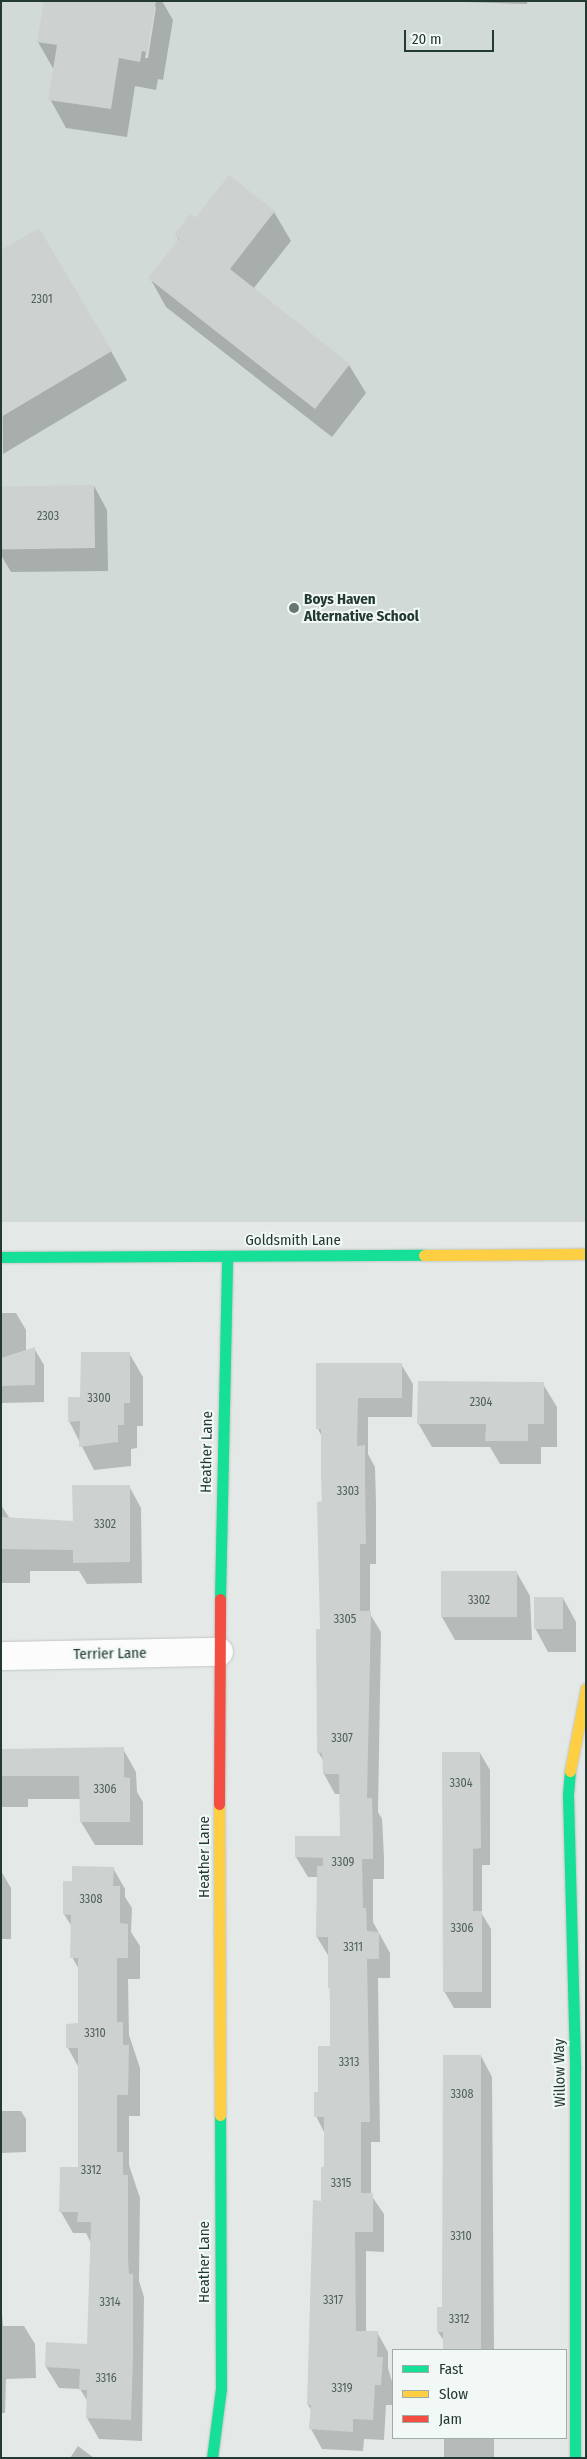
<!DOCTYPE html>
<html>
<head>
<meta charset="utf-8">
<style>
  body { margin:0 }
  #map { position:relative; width:587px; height:2459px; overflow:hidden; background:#e4e9e7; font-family:"Fira Sans Condensed",sans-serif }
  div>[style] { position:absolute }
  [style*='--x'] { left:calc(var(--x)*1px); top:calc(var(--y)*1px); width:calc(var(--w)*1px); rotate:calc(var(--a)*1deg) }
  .built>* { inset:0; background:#d2dad7; transform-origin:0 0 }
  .shadow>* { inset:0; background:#0003; transform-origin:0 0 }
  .building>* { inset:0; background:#cdd1d0; transform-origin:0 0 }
  .roads { filter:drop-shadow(0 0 1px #c1c6c4) drop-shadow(0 0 1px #c1c6c4) }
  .street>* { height:28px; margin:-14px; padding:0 14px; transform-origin:14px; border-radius:14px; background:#fbfcfb }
  .fast>* { height:11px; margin:-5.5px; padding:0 5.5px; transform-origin:5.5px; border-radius:5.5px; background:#16e098 }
  .slow>* { height:11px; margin:-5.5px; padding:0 5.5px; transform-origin:5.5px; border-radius:5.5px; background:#ffcf43 }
  .jam>* { height:11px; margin:-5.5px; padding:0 5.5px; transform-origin:5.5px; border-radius:5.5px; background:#f24e42 }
  .dots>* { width:14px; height:14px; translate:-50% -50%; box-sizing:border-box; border:2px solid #f2f8f5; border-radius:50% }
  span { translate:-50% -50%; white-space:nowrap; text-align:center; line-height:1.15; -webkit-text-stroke:4px #f2f8f5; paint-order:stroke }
  .number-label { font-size:12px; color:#4e605c }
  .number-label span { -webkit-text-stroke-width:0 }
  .poi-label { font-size:15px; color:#233a34; font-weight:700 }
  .left { translate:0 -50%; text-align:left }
  .street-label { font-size:15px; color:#233a34 }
  .frame { position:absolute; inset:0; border:2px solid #233a34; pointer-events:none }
  .legend { position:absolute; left:392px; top:2349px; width:175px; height:90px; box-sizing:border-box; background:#f2f8f5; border:1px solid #9faca8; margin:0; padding:6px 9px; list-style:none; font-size:15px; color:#233a34 }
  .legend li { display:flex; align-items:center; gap:10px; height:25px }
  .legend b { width:25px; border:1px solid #9faca8 }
  .scale { position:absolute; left:404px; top:30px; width:90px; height:22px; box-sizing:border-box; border:2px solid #233a34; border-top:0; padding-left:6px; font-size:15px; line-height:18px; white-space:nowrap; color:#233a34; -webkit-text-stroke:4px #f2f8f5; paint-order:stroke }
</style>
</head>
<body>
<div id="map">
  <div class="built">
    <i style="left:1px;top:1px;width:585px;height:1221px"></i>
  </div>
  <div class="shadow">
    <i style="clip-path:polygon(evenodd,45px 1px,162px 1px,173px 20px,163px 80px,158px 79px,156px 90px,135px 86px,127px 137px,66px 128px,50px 99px,54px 70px,38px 42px,45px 1px,153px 7px,156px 7px,148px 58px,145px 58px,153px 7px)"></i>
    <i style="clip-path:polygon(435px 1px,527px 1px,527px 4px)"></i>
    <i style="clip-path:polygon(274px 212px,291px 241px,253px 289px,349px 365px,366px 393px,332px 437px,166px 307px,150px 278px,179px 241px,176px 235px,195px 220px)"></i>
    <i style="clip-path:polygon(1px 252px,111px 351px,127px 380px,3px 454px)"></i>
    <i style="clip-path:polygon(94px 486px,107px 510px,108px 571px,11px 572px,1px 555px,1px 488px)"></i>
    <i style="clip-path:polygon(1px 1313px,16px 1313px,26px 1330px,26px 1351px,34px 1348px,44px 1365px,44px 1402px,1px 1403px)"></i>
    <i style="clip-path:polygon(129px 1353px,143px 1377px,143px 1426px,137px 1426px,137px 1448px,131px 1449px,131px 1466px,94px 1470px,69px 1421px,82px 1398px)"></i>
    <i style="clip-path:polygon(401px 1364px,413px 1384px,412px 1417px,368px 1417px,368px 1454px,375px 1467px,376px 1503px,376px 1564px,370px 1564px,370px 1614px,381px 1632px,378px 1812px,382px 1819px,384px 1857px,384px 1879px,373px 1879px,373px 1922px,390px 1953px,390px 1978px,378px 1978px,380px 2142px,371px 2142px,371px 2195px,384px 2214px,384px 2252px,366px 2251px,366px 2332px,377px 2332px,388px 2352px,388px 2368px,393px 2385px,392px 2405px,386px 2405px,384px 2440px,364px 2439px,363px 2451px,322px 2449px,311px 2429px,312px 2411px,308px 2405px,325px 2168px,325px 2134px,316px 2116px,331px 2048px,329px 1957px,317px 1937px,318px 1877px,308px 1877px,296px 1857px,342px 1838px,341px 1794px,335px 1794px,324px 1774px,324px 1762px,318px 1752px,323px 1502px,322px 1437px,318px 1429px)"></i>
    <i style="clip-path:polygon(543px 1384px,557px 1407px,557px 1447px,541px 1447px,541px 1464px,500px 1464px,490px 1447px,432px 1447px,418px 1423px)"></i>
    <i style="clip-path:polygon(129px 1486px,141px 1508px,142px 1583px,87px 1584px,79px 1571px,30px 1571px,30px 1583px,1px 1583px,1px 1505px,10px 1519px,74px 1522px)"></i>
    <i style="clip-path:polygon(517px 1573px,530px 1596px,532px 1640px,455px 1640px,442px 1617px)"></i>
    <i style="clip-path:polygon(563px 1598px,576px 1622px,576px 1652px,548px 1652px,535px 1628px)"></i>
    <i style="clip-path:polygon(1px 1749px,123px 1749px,136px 1772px,137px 1792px,143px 1802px,143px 1845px,95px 1845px,81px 1822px,81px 1799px,28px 1799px,28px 1807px,1px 1807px)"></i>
    <i style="clip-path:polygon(480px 1753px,490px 1770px,490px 1865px,482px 1865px,482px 1914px,491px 1929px,491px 2008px,454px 2008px,444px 1991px)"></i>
    <i style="clip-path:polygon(113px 1868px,125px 1889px,125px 1897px,132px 1908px,131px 1932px,140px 1946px,140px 1979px,128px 1979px,129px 2035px,140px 2068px,140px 2116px,129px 2116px,129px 2165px,140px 2198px,139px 2281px,144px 2297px,142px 2441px,99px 2439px,87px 2418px,88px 2402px,80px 2389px,59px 2388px,46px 2367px,89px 2345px,91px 2243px,86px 2233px,73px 2233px,61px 2212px,79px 2169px,79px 2068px,68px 2048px,79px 2025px,80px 1971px,72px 1957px,72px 1927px,64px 1914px,73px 1883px)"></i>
    <i style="clip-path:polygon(1px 1871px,11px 1888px,11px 1939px,1px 1939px)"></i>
    <i style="clip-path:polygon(481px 2056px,492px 2077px,494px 2350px,444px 2350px,444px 2341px,438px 2332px)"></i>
    <i style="clip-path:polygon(1px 2111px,21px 2111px,26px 2119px,26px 2152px,1px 2153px)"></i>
    <i style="clip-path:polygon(1px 2301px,3px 2326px,24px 2326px,35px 2344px,36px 2378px,6px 2379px,5px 2413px,1px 2413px)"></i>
    <i style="left:444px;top:2438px;width:50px;height:20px"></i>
    <i style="clip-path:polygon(78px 2446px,94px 2458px,70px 2458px)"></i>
  </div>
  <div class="building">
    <i style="clip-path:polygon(44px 1px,156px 1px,147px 52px,142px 51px,140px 62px,119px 58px,111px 109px,48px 100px,57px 45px,37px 42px)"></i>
    <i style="clip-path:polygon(229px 175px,275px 211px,230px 269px,350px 364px,315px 409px,148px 278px,179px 239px,174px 235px,190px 214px,195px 218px)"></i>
    <i style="clip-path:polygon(39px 228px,112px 351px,1px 417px,1px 250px)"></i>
    <i style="left:94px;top:485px;width:63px;height:93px;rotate:89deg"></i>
    <i style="clip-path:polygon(35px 1347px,35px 1385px,1px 1386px,1px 1358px)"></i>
    <i style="clip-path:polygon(81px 1352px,130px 1352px,130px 1403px,124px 1403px,124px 1425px,118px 1425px,118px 1442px,79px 1447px,80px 1421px,68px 1422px,68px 1397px,80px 1397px)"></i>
    <i style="clip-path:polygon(316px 1363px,402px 1363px,402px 1398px,358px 1398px,357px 1446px,365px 1445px,365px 1482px,366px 1544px,360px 1544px,360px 1611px,371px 1611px,367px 1798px,372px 1798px,373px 1836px,373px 1859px,362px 1859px,363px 1908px,366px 1908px,367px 1931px,379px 1932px,379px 1959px,367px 1959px,370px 2122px,361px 2122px,361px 2193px,373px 2193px,373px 2232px,355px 2232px,356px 2331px,378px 2331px,377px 2357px,383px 2357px,381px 2385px,375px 2385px,373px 2420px,353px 2419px,353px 2432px,309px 2429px,311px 2405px,307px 2405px,313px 2200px,321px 2201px,321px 2167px,324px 2167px,324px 2117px,314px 2117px,314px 2092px,318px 2092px,318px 2046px,330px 2046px,330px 1988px,328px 1988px,328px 1937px,316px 1937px,317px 1866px,323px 1866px,323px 1858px,295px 1857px,295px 1836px,340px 1836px,339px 1774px,323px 1774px,322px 1753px,317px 1753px,316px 1629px,320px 1629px,317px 1502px,322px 1501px,321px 1477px,321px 1429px,316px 1429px)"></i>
    <i style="clip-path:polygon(418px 1381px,544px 1382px,544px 1424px,528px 1424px,528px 1441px,485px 1441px,486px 1424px,417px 1424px)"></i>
    <i style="clip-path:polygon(72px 1485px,130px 1485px,130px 1562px,73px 1563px,73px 1550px,1px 1549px,1px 1517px,73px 1521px)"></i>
    <i style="left:441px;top:1571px;width:76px;height:46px"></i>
    <i style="left:563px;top:1597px;width:32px;height:29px;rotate:90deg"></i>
    <i style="clip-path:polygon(124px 1747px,124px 1777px,130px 1778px,130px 1822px,80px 1822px,79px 1776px,1px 1776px,1px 1749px)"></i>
    <i style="clip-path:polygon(442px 1752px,480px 1752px,481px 1848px,473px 1849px,473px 1911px,482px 1911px,482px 1992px,443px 1992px)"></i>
    <i style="clip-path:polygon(72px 1866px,114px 1867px,113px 1886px,120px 1886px,120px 1923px,128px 1924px,128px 1958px,117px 1958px,117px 2022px,123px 2022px,123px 2045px,129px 2045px,128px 2095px,117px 2095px,117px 2152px,123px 2152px,123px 2175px,128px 2175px,128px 2258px,129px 2274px,133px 2274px,133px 2358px,131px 2420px,86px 2418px,87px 2390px,79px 2390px,80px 2369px,45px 2367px,46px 2342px,87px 2344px,91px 2222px,77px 2222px,78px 2212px,59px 2212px,60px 2167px,78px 2167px,78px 2048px,66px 2048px,66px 2024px,78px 2023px,78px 1958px,70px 1958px,71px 1915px,63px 1914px,63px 1881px,72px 1881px)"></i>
    <i style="clip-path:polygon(443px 2055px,481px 2055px,481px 2350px,443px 2350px,443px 2332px,437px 2332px,437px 2307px,442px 2307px)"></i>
  </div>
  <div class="roads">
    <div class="street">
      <i style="--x:1;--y:1656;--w:218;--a:-1.1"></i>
    </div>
    <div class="fast">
      <i style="--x:1;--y:1257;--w:423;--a:-0.3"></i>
      <i style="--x:220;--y:1599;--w:343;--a:-88.8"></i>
      <i style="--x:570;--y:1771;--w:24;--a:95"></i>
      <i style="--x:568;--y:1795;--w:274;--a:88.5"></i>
      <i style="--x:575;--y:2069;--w:389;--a:90"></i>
      <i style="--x:212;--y:2458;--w:70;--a:-82.6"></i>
      <i style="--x:221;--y:2389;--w:274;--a:-90.2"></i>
    </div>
    <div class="slow">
      <i style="--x:424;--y:1255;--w:162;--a:-0.4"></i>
      <i style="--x:570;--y:1771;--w:84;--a:-79"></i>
      <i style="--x:219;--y:1804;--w:311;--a:89.8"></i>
    </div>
    <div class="jam">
      <i style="--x:219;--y:1804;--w:205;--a:-89.7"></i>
    </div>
  </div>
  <div class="dots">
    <i style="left:294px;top:608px;background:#677773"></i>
  </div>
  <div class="number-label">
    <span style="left:42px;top:300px">2301</span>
    <span style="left:48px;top:517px">2303</span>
    <span style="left:99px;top:1399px">3300</span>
    <span style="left:481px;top:1403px">2304</span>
    <span style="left:348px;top:1492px">3303</span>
    <span style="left:105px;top:1525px">3302</span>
    <span style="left:479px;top:1601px">3302</span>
    <span style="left:345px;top:1620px">3305</span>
    <span style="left:342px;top:1739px">3307</span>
    <span style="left:461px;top:1784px">3304</span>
    <span style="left:105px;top:1790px">3306</span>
    <span style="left:343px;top:1863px">3309</span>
    <span style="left:91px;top:1900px">3308</span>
    <span style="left:462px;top:1929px">3306</span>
    <span style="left:353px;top:1948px">3311</span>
    <span style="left:95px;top:2034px">3310</span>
    <span style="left:349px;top:2063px">3313</span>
    <span style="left:462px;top:2095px">3308</span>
    <span style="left:91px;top:2171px">3312</span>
    <span style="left:341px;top:2184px">3315</span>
    <span style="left:461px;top:2237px">3310</span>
    <span style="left:333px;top:2301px">3317</span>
    <span style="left:110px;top:2303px">3314</span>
    <span style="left:459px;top:2320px">3312</span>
    <span style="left:106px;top:2379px">3316</span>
    <span style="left:342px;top:2389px">3319</span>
  </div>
  <div class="poi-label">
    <span class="left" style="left:304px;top:608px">Boys Haven<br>Alternative School</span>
  </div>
  <div class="street-label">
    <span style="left:293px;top:1241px">Goldsmith Lane</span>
    <span style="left:207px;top:1452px;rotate:-89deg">Heather Lane</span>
    <span style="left:110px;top:1654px;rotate:-1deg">Terrier Lane</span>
    <span style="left:205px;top:1857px;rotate:-90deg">Heather Lane</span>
    <span style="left:560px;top:2073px;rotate:-91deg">Willow Way</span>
    <span style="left:205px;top:2262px;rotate:-90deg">Heather Lane</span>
  </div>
  <div class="frame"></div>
  <ul class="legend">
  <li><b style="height:6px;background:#16e098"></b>Fast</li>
  <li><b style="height:6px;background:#ffcf43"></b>Slow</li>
  <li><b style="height:6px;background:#f24e42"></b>Jam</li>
  </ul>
  <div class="scale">20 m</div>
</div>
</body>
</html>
